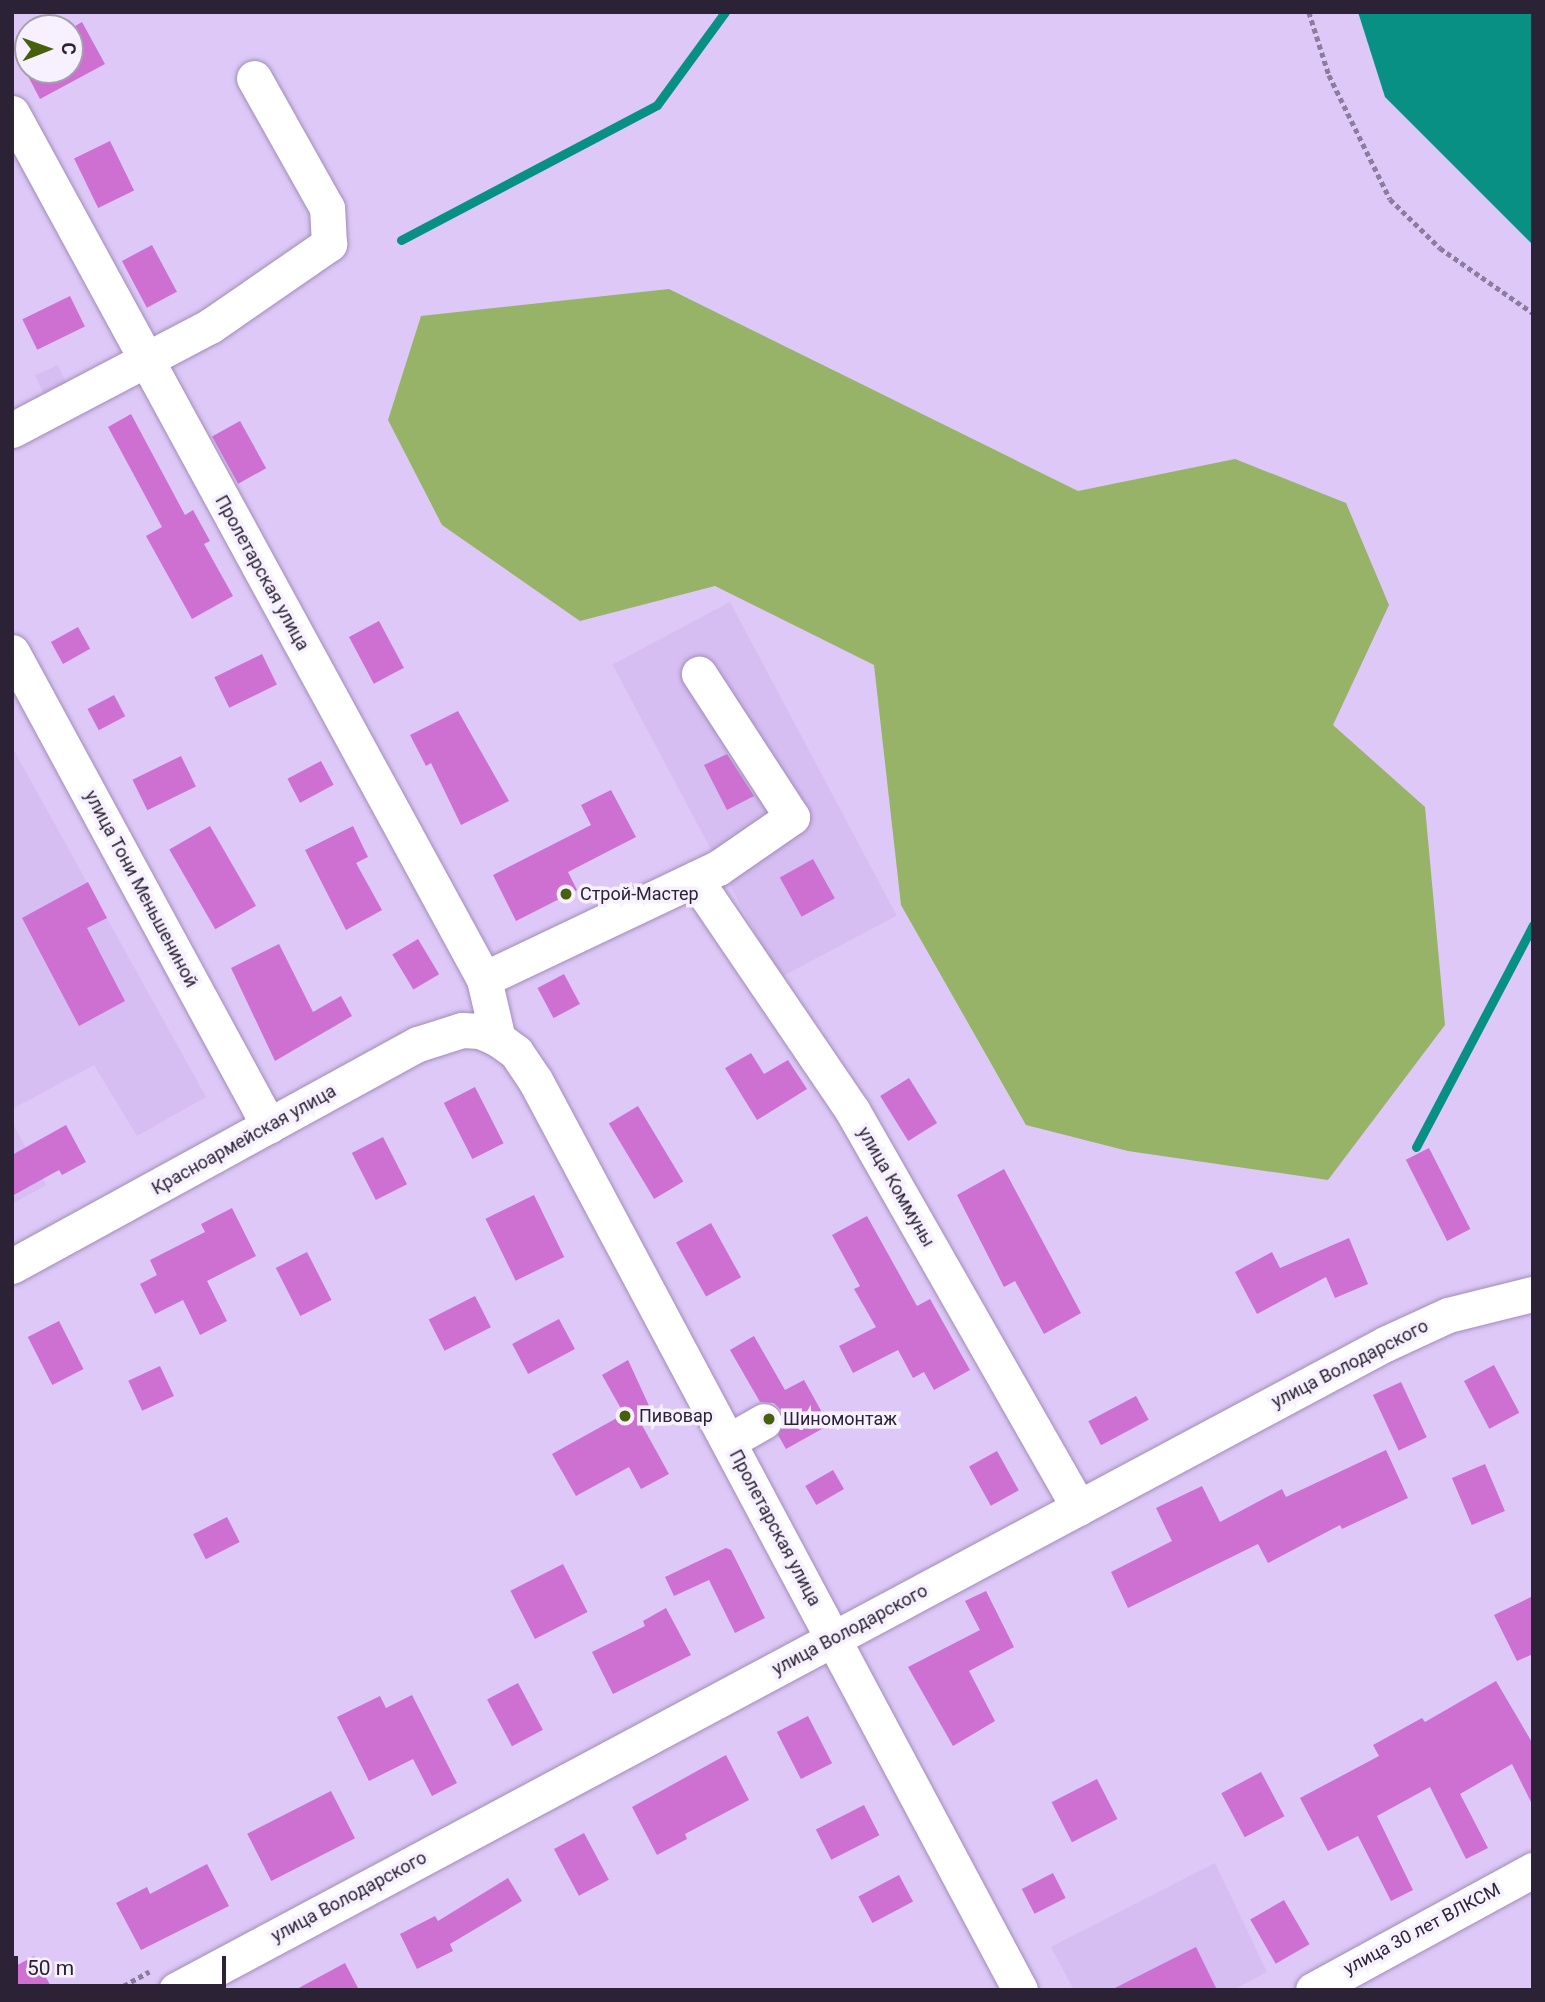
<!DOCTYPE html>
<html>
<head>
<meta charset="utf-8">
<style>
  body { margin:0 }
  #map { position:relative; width:1545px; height:2002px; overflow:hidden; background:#ddc8f7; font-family:Roboto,sans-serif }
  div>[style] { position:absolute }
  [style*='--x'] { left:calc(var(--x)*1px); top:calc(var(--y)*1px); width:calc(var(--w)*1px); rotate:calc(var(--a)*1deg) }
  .built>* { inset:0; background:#d6bdf2; transform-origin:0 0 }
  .green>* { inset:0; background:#97b367 }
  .water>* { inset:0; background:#099085 }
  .stream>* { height:9px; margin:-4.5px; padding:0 4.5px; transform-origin:4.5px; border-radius:4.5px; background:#099085 }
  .building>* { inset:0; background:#cd70d2; transform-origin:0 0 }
  .path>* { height:4.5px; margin-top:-2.25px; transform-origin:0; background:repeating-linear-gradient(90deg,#8c7d9f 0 5px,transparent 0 8.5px) }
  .roads { filter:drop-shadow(0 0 2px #a18db9) drop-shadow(0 0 2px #a18db9) }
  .minor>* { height:35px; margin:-17.5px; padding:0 17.5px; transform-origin:17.5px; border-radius:17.5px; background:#fff }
  .dots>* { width:19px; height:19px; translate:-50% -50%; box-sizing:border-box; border:4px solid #f7f1ff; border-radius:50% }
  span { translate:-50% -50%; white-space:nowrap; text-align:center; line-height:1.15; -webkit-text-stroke:7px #f7f1ff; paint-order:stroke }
  .street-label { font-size:18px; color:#2b2335 }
  .poi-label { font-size:18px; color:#2b2335 }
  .left { translate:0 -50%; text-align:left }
  .frame { position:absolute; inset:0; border:14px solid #2b2335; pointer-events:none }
  .north { position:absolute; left:14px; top:14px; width:70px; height:70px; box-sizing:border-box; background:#f7f1ff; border:2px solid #a59fae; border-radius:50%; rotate:89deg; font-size:19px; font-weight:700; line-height:28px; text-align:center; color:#2b2335 }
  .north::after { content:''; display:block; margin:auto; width:24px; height:32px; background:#47600c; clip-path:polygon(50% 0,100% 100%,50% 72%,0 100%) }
  .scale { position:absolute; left:14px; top:1956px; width:212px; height:32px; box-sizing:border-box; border:4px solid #2b2335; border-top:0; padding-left:9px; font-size:21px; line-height:24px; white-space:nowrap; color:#2b2335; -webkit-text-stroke:5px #f7f1ff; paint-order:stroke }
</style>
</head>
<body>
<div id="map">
  <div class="built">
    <i style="left:58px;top:365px;width:22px;height:25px;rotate:66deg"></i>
    <i style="left:730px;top:602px;width:355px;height:133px;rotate:62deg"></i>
    <i style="clip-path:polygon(12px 747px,206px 1097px,137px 1136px,94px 1065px,12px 1109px)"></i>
    <i style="clip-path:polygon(12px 1122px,46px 1185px,12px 1204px)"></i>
    <i style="clip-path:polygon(1215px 1863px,1267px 1972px,1233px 1990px,1074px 1990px,1051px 1947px)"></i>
  </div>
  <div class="green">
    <i style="clip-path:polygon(669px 289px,1078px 491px,1235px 459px,1346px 503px,1389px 605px,1333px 725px,1425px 807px,1445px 1025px,1328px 1180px,1128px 1151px,1026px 1125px,901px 905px,874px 665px,715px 586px,580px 621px,442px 525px,388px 420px,421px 316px)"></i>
  </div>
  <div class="water">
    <i style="clip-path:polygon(1358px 12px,1533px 12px,1533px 245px,1385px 97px)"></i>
  </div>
  <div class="stream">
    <i style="--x:401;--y:240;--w:289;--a:-27.8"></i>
    <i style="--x:657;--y:105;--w:115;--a:-53.8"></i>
    <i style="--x:1416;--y:1147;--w:251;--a:-62.2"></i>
  </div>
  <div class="building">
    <i style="clip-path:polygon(82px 22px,105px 64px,40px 99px,18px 57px,28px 51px,28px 70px,70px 70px,70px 29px)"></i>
    <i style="left:110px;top:141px;width:55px;height:40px;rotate:64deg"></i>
    <i style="left:152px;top:245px;width:53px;height:34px;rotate:62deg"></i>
    <i style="left:70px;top:296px;width:34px;height:53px;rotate:64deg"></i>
    <i style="clip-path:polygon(131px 414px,185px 515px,193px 510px,210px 541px,204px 544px,233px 596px,192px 619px,146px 536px,162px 527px,108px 427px)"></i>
    <i style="left:240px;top:421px;width:54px;height:32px;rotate:61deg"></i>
    <i style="left:379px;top:621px;width:53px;height:34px;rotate:62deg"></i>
    <i style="left:78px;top:627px;width:25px;height:31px;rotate:61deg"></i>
    <i style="left:262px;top:654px;width:34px;height:53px;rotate:64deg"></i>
    <i style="left:114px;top:695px;width:24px;height:30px;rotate:62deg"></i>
    <i style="clip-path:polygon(458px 711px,509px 801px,461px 825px,431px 763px,426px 766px,410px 735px)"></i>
    <i style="clip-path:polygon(727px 754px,754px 796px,727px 810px,704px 765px)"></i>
    <i style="left:181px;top:756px;width:34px;height:54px;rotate:64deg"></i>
    <i style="left:321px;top:761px;width:27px;height:38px;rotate:62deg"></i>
    <i style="clip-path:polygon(611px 790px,636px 837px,568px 872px,577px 890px,516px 921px,493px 875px,591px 825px,581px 805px)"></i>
    <i style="left:210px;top:826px;width:92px;height:47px;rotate:60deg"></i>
    <i style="clip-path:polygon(353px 826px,368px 857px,356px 863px,382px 910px,346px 930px,305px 850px)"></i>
    <i style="left:813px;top:859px;width:45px;height:38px;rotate:61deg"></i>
    <i style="clip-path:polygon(88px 882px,107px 918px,87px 928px,125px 1001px,79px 1026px,22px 918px)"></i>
    <i style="left:418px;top:939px;width:41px;height:30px;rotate:59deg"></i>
    <i style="clip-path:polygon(279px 944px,313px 1012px,341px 996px,352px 1016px,275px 1061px,231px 968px)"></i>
    <i style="left:564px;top:974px;width:34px;height:30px;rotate:62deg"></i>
    <i style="clip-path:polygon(751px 1053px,764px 1074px,788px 1060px,807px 1089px,757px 1120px,725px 1068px)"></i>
    <i style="left:909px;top:1078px;width:53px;height:34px;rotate:58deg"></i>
    <i style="left:475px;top:1087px;width:63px;height:35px;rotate:63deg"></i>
    <i style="left:638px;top:1106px;width:88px;height:34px;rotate:59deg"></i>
    <i style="clip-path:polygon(66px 1125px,86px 1162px,62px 1175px,59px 1170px,12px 1196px,12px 1155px)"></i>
    <i style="left:383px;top:1137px;width:53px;height:35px;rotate:63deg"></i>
    <i style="left:1429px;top:1148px;width:91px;height:26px;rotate:63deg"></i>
    <i style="clip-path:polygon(1004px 1169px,1081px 1313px,1044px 1334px,1015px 1281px,1004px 1287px,957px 1195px)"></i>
    <i style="left:534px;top:1195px;width:69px;height:54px;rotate:64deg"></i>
    <i style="clip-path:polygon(232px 1208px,256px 1256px,207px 1281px,227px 1321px,200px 1335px,183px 1300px,155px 1314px,140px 1284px,157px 1275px,150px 1260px,205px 1232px,201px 1224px)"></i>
    <i style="clip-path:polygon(867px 1216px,917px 1306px,930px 1299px,970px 1370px,934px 1390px,924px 1372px,913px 1378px,898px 1350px,853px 1373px,839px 1346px,876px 1327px,854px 1289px,860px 1286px,832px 1235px)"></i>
    <i style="left:711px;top:1223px;width:62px;height:40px;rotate:61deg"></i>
    <i style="clip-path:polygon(1349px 1238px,1368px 1284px,1335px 1298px,1326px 1277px,1257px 1314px,1235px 1272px,1272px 1252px,1280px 1268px)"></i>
    <i style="left:307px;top:1252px;width:54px;height:35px;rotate:63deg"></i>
    <i style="left:475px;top:1296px;width:35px;height:52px;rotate:63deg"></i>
    <i style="left:559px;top:1319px;width:34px;height:53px;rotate:62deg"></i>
    <i style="left:59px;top:1321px;width:54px;height:35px;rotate:63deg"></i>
    <i style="clip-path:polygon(754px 1336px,785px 1390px,804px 1380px,829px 1425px,786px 1449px,778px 1435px,784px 1422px,781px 1410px,774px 1403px,760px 1402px,730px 1350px)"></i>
    <i style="clip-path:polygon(628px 1360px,651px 1410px,638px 1418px,669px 1474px,641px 1489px,629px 1467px,576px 1496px,552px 1454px,624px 1414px,602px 1375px)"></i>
    <i style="left:1494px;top:1365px;width:54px;height:34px;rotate:62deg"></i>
    <i style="left:160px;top:1366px;width:33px;height:35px;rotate:65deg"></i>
    <i style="left:1401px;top:1382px;width:61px;height:31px;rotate:65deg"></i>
    <i style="left:1136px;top:1396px;width:27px;height:54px;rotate:62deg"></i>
    <i style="clip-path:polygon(1386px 1450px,1408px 1498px,1342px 1529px,1340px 1525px,1268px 1563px,1258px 1544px,1128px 1608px,1111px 1572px,1172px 1541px,1156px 1508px,1202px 1486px,1220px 1522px,1282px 1489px,1286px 1497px)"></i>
    <i style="left:997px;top:1451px;width:45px;height:32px;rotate:61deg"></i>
    <i style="left:1485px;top:1464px;width:51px;height:36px;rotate:67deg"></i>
    <i style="left:833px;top:1470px;width:22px;height:32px;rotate:60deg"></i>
    <i style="left:227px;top:1517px;width:28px;height:38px;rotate:63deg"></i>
    <i style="clip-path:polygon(726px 1548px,731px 1550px,765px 1618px,735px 1633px,709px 1580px,674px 1596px,665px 1577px)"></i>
    <i style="left:563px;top:1564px;width:54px;height:59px;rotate:63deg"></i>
    <i style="clip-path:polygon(986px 1591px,1014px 1647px,969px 1671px,995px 1721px,953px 1746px,908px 1667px,980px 1630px,965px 1601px)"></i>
    <i style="clip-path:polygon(1533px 1596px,1533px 1654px,1517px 1661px,1494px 1615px)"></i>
    <i style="clip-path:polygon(666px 1608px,691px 1655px,613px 1694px,592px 1652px,645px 1626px,643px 1621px)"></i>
    <i style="clip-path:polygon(1496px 1681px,1533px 1744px,1533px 1806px,1512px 1764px,1460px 1794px,1488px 1848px,1466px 1859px,1430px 1787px,1377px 1816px,1413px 1890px,1391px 1901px,1358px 1836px,1328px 1851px,1300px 1798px,1379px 1756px,1373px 1745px,1422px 1718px,1425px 1722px)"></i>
    <i style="left:518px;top:1683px;width:53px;height:35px;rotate:62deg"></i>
    <i style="clip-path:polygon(412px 1695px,457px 1783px,432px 1796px,413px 1759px,369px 1781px,337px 1717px,380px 1696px,386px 1708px)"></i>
    <i style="left:808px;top:1716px;width:53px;height:35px;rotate:63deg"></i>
    <i style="clip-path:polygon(726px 1755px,749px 1800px,685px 1834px,687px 1839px,657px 1855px,632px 1807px)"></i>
    <i style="left:1261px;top:1772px;width:50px;height:45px;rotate:62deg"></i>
    <i style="left:1097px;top:1779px;width:45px;height:51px;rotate:63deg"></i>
    <i style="left:331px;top:1791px;width:53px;height:94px;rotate:63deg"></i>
    <i style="left:864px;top:1805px;width:34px;height:54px;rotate:63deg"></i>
    <i style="left:584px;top:1833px;width:53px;height:34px;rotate:62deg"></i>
    <i style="clip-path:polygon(207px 1864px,229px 1906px,141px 1950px,116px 1903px,147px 1887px,150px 1894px)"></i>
    <i style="left:1053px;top:1873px;width:28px;height:35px;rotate:63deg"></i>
    <i style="left:899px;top:1875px;width:30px;height:46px;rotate:62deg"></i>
    <i style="clip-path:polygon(508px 1878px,522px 1901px,450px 1944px,453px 1951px,417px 1969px,400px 1934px,435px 1916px,438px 1921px)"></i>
    <i style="left:1284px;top:1900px;width:51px;height:39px;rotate:60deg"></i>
    <i style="clip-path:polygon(1196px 1947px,1217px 1990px,1111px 1990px)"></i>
    <i style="clip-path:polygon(34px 1956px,53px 1990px,12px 1990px,12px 1968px)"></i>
    <i style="clip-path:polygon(345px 1963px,359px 1990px,295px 1990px)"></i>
  </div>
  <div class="path">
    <i style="--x:1309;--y:12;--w:66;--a:72.4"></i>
    <i style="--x:1329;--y:75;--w:138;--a:63.8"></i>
    <i style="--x:1390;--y:199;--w:70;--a:44.4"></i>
    <i style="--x:1440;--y:248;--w:113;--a:35"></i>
    <i style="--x:116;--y:1990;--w:38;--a:-29"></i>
  </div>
  <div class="roads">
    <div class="minor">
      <i style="--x:12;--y:113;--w:986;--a:61.41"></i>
      <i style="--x:484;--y:979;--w:62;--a:76.9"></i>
      <i style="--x:12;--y:430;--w:224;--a:-27.7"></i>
      <i style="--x:210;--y:326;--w:145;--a:-34.6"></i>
      <i style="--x:329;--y:244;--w:36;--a:-93"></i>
      <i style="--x:327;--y:208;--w:149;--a:-119.3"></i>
      <i style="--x:12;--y:652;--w:539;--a:61.53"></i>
      <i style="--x:695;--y:879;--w:279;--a:55.8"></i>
      <i style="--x:852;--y:1110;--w:458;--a:60.3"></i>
      <i style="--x:484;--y:979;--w:259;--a:-25.4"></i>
      <i style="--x:718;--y:868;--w:90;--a:-34.6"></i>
      <i style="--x:792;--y:817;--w:171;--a:-123"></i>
      <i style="--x:12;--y:1266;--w:463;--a:-28.7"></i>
      <i style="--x:418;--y:1044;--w:46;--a:-17.7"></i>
      <i style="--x:462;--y:1030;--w:18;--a:3"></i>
      <i style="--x:480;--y:1031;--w:20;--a:24"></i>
      <i style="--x:498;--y:1039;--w:22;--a:36"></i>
      <i style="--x:516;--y:1052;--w:34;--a:56"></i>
      <i style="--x:535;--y:1080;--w:1031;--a:61.94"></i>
      <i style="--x:729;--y:1441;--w:40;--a:-29.7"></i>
      <i style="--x:176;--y:1990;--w:1371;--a:-28.12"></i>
      <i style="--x:1385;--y:1344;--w:69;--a:-24.7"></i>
      <i style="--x:1448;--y:1315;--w:88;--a:-13.9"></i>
      <i style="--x:1313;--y:1990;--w:251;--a:-28.6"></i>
    </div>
  </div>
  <div class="dots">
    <i style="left:566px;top:894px;background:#47600c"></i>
    <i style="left:625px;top:1416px;background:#47600c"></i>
    <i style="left:769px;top:1419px;background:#47600c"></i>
  </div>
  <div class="street-label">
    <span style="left:262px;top:573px;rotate:61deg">Пролетарская улица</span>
    <span style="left:141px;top:889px;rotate:62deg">улица Тони Меньшениной</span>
    <span style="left:244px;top:1140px;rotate:-29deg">Красноармейская улица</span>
    <span style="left:896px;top:1187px;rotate:60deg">улица Коммуны</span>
    <span style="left:1350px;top:1364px;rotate:-27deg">улица Володарского</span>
    <span style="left:775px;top:1528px;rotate:62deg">Пролетарская улица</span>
    <span style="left:850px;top:1630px;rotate:-28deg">улица Володарского</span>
    <span style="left:349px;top:1897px;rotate:-28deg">улица Володарского</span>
    <span style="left:1422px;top:1929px;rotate:-28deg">улица 30 лет ВЛКСМ</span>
  </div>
  <div class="poi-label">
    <span class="left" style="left:580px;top:894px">Строй-Мастер</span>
    <span class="left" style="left:639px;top:1416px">Пивовар</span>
    <span class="left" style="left:783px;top:1419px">Шиномонтаж</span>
  </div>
  <div class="frame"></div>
  <div class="north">С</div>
  <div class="scale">50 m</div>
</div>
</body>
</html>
